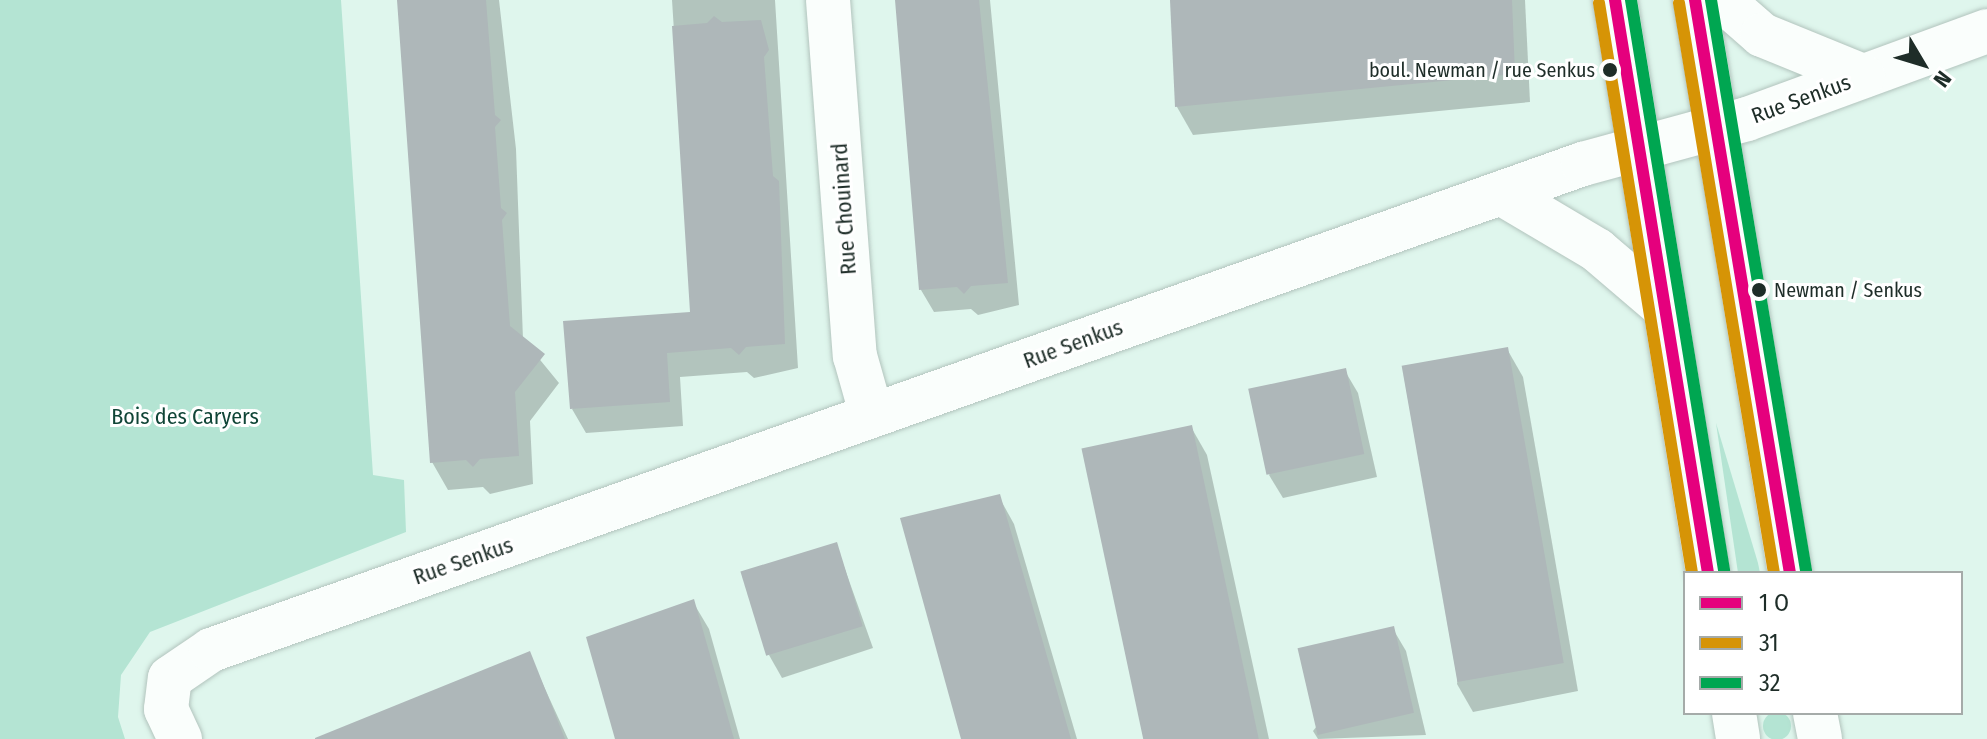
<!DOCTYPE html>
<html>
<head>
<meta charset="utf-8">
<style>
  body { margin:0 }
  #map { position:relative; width:1987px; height:739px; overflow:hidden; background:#dff6ed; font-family:"Fira Sans Condensed",sans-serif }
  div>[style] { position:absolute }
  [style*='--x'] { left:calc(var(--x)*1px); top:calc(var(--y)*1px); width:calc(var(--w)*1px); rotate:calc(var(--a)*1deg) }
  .green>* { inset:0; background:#b4e4d3 }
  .round { border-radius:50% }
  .shadow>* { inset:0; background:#0003 }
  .building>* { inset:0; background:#aeb7b9; transform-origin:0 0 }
  .roads { filter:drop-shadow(0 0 2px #b2c4bd) drop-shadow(0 0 2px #b2c4bd) }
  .minor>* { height:44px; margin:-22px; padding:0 22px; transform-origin:22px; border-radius:22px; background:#fafefc }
  .major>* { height:44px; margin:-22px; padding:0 22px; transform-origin:22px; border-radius:22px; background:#fafefc }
  .bus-1>* { height:12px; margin:-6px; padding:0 6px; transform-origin:6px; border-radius:6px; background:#e5007d }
  .bus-2>* { height:12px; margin:-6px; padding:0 6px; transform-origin:6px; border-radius:6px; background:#d69406 }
  .bus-3>* { height:12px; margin:-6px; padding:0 6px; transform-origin:6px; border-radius:6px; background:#00a651 }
  .dots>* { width:22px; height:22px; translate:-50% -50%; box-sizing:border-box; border:4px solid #fff; border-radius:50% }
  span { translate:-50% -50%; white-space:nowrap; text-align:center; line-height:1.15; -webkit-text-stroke:6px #fff; paint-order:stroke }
  .bus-label { font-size:20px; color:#1e2d28 }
  .right { translate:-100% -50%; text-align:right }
  .left { translate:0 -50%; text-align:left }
  .street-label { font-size:22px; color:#1e2d28 }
  .park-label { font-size:22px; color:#104537 }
  .legend { position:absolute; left:1683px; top:571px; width:280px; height:144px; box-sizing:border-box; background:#fff; border:2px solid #a5aba9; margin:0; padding:10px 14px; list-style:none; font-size:24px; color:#1e2d28 }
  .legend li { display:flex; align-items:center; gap:16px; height:40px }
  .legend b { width:40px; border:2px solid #a5aba9 }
  .north { position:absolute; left:1883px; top:24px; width:80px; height:80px; -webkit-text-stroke:6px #fff; paint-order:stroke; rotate:128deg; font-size:22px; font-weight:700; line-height:32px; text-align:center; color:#1e2d28 }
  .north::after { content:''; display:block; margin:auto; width:28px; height:36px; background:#1e2d28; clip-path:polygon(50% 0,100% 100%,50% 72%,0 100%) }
</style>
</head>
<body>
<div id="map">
  <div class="green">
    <i style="clip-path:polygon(0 0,341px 0,373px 475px,404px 480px,406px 532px,150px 632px,121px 675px,118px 717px,125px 739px,0 739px)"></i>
    <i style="clip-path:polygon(1716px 423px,1758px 563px,1760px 573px,1738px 573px)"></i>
    <i class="round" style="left:1763px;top:712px;width:28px;height:28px"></i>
  </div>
  <div class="shadow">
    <i style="clip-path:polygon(399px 0,499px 0,516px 149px,523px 339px,559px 383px,530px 421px,533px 484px,490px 494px,483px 487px,448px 490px,432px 462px)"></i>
    <i style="clip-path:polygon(672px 0,775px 0,798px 368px,754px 378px,747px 372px,680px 377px,683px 426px,586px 433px,572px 409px,692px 314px)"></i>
    <i style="clip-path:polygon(899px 0,990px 0,1019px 305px,978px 315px,971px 309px,934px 312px,921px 290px)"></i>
    <i style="clip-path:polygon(1172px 0,1525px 0,1530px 102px,1193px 135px,1177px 107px)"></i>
    <i style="clip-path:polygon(1507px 349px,1523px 377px,1578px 691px,1473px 712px,1457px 684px)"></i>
    <i style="clip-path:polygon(1345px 371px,1358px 393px,1377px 477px,1283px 498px,1269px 475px)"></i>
    <i style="clip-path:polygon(1191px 427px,1207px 455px,1269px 739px,1150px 739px)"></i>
    <i style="clip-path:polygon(999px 497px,1014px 524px,1077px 739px,963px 739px)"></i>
    <i style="clip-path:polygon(836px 544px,873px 648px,782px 678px,769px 655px)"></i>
    <i style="clip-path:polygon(693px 602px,709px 629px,740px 739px,617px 739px)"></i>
    <i style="clip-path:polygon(1393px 629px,1406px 651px,1426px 735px,1318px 739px,1313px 731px)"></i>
    <i style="clip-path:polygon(529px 654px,568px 739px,317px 739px)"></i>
  </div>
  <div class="building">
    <i style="clip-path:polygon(397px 0,486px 0,495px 115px,501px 120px,495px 127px,501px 208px,507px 213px,502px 220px,510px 326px,545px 354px,515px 392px,519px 456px,480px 459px,473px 467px,466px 460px,430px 463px)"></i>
    <i style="clip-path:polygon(895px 0,979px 0,1008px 283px,971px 286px,964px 294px,957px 287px,919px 290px)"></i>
    <i style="clip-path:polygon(1170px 0,1512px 0,1515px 74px,1175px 107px)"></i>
    <i style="clip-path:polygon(714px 16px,722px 22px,761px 20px,769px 50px,764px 57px,773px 176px,779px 181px,785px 344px,746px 347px,739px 355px,731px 348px,667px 353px,670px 402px,570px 409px,563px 321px,690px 312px,672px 26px,707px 23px)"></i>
    <i style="left:1508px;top:347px;width:321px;height:108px;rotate:80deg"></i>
    <i style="left:1346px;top:368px;width:88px;height:100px;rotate:78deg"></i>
    <i style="left:1192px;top:425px;width:321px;height:113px;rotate:78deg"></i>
    <i style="clip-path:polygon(1000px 494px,1071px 739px,961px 739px,900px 518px)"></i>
    <i style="left:837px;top:542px;width:88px;height:101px;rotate:73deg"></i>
    <i style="clip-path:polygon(694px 599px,734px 739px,615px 739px,586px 637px)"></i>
    <i style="left:1394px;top:626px;width:89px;height:99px;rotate:77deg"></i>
    <i style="clip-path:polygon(530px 651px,565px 739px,315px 739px,315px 738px)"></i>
  </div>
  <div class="roads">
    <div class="minor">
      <i style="--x:828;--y:0;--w:357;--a:85.7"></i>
      <i style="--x:855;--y:356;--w:62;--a:74.2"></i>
      <i style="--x:180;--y:739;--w:33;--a:-115"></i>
      <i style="--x:166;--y:709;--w:31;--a:-83"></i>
      <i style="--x:170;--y:678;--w:50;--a:-34.3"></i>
      <i style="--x:211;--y:650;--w:1456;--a:-19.51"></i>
      <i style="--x:1583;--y:164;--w:170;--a:-15.3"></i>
      <i style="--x:1747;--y:119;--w:256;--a:-20.1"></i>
    </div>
    <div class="major">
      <i style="--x:1615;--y:0;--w:580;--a:80.78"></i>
      <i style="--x:1695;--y:0;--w:581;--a:80.59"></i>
      <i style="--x:1722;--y:0;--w:53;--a:41.2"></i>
      <i style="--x:1762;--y:35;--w:109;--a:22.1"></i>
      <i style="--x:1501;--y:193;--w:112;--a:30.7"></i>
      <i style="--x:1597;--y:250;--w:82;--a:40.5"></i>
      <i style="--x:1734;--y:713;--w:26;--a:81"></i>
      <i style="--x:1815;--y:713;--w:26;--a:79"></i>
    </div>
  </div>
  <div class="bus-1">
    <i style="--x:1615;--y:0;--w:580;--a:80.78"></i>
    <i style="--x:1695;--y:0;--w:581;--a:80.59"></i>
  </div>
  <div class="bus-2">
    <i style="--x:1599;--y:3;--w:578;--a:80.73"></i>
    <i style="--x:1679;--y:3;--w:578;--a:80.54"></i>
  </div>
  <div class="bus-3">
    <i style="--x:1631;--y:0;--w:578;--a:80.73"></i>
    <i style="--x:1711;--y:0;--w:578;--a:80.54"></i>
  </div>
  <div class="dots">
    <i style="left:1610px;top:70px;background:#1e2d28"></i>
    <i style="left:1759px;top:290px;background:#1e2d28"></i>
  </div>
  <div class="bus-label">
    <span class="right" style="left:1595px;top:70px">boul. Newman / rue Senkus</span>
    <span class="left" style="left:1774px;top:290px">Newman / Senkus</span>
  </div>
  <div class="street-label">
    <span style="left:1801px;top:99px;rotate:-20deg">Rue Senkus</span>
    <span style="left:844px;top:209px;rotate:-94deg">Rue Chouinard</span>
    <span style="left:1073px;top:344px;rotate:-20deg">Rue Senkus</span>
    <span style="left:463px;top:561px;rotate:-19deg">Rue Senkus</span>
  </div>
  <div class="park-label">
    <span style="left:185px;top:417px">Bois des Caryers</span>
  </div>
  <ul class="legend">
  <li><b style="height:10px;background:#e5007d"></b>1 O</li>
  <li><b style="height:10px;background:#d69406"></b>31</li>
  <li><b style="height:10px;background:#00a651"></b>32</li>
  </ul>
  <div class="north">N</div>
</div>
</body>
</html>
